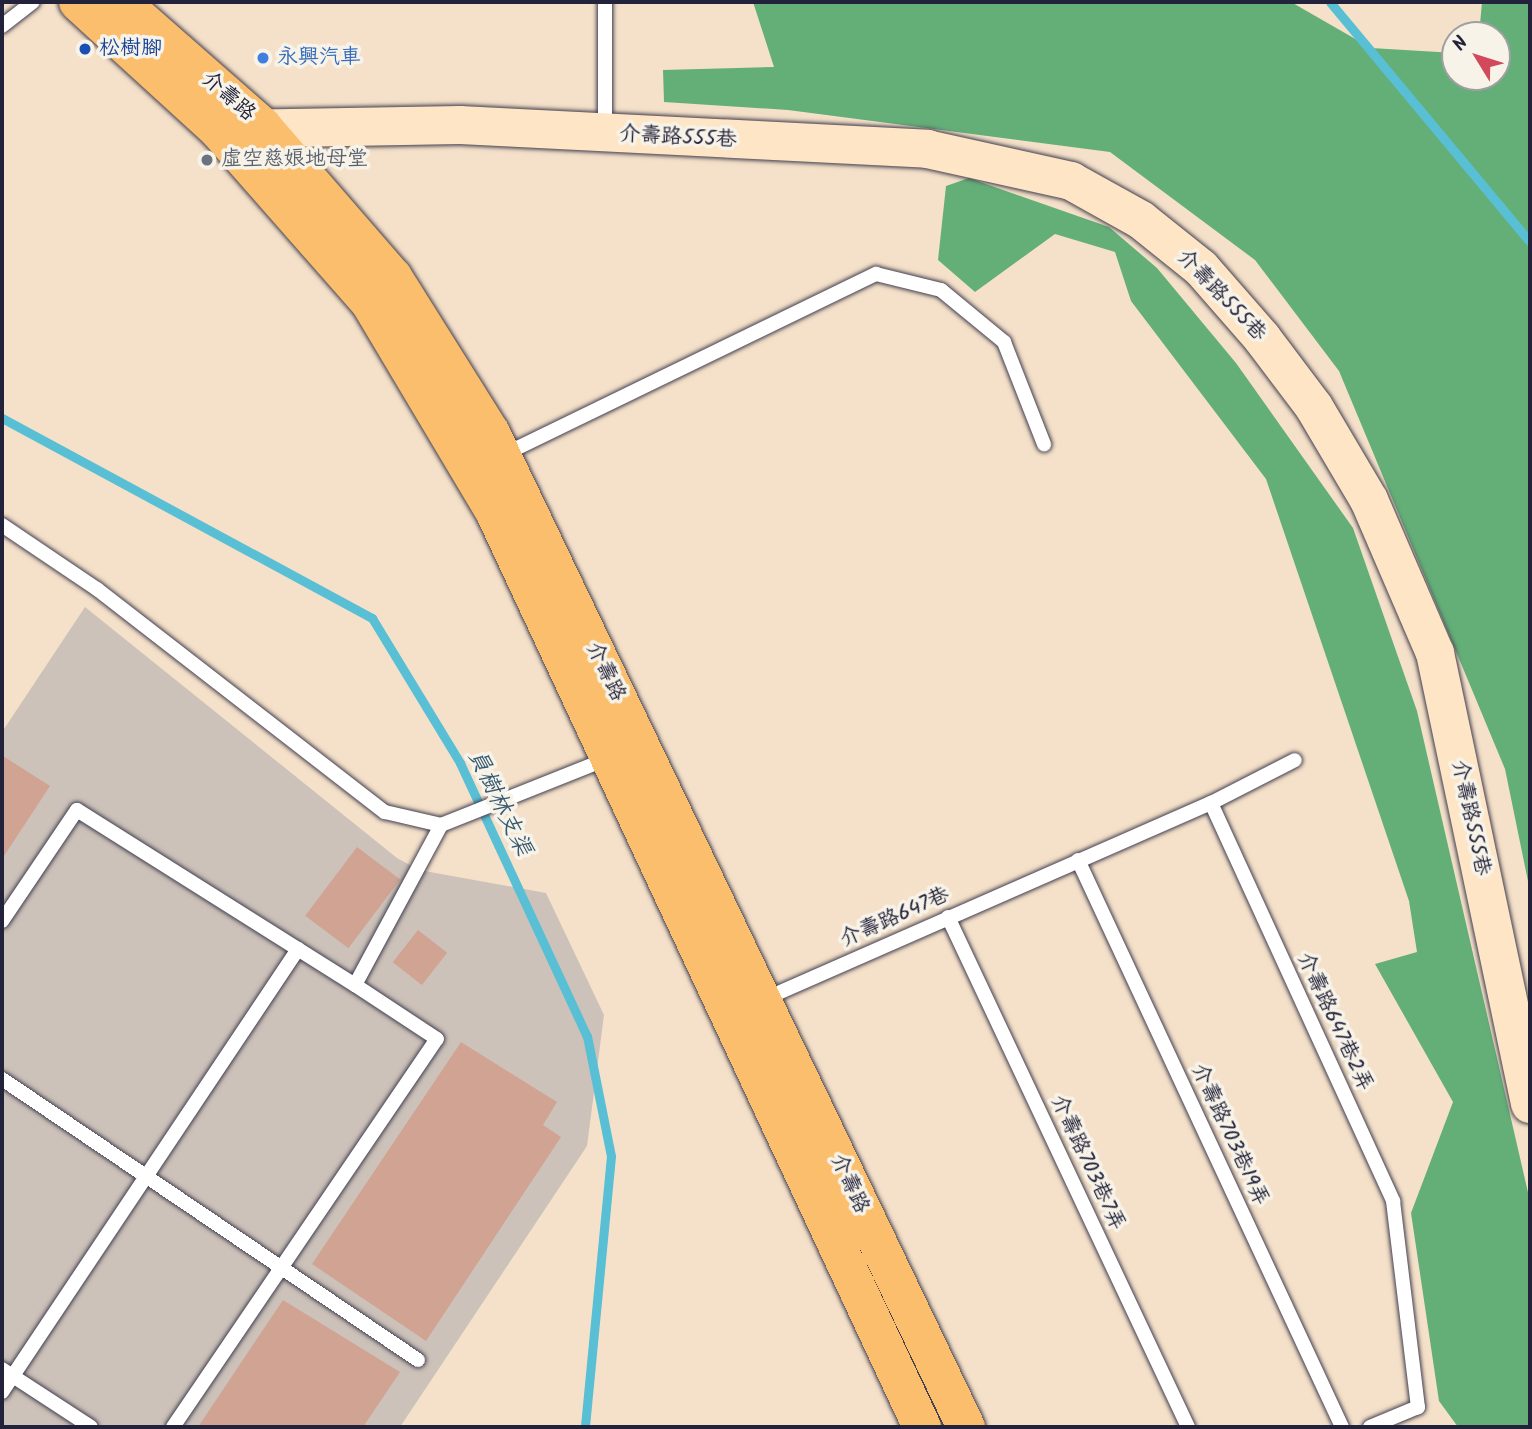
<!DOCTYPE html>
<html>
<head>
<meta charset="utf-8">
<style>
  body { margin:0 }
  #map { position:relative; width:1532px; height:1429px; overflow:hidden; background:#f5e1c9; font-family:Kalam,"LXGW WenKai TC",sans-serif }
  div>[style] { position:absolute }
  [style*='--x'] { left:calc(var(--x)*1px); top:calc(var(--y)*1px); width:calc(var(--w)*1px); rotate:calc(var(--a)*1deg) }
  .industrial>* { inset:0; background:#ccc2b9 }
  .forest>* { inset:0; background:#64af78 }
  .stream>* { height:9px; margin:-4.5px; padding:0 4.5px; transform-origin:4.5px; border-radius:4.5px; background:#58bfd5 }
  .building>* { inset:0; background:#d1a392; transform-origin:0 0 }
  .roads { filter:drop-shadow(0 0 2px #423f50) drop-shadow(0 0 2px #423f50) }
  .lane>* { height:14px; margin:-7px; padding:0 7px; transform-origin:7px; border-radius:7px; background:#fff }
  .secondary>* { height:38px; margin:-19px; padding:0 19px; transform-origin:19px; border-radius:19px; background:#fde5c5 }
  .primary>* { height:38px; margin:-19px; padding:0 19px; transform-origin:19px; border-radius:19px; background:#fabe6d }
  .dots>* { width:19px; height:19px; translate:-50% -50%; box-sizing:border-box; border:4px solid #f7f3e8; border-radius:50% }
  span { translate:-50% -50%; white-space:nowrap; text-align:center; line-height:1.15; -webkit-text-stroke:7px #f7f3e8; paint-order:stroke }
  .transit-label { font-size:21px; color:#164399 }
  .left { translate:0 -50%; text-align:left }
  .shop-label { font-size:21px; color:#366cbe }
  .street-label { font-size:21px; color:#22223b }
  .worship-label { font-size:21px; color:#5b616d }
  .water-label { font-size:23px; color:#355971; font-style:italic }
  .frame { position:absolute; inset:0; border:4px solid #22223b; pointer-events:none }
  .north { position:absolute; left:1441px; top:21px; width:70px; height:70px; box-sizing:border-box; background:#f7f3e8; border:2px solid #a29fa3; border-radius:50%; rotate:308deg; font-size:19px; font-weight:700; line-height:28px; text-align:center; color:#22223b }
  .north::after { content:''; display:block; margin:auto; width:24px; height:32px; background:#d1495b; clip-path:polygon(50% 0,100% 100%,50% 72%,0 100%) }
</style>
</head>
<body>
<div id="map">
  <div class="industrial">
    <i style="clip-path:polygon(85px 607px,397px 858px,419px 870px,546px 893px,604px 1015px,587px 1146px,400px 1427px,2px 1427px,2px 732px)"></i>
  </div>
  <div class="forest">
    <i style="clip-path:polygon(753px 2px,1291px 2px,1371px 48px,1455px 53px,1455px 77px,1497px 77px,1497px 35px,1479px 35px,1482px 2px,1530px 2px,1530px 891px,1505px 769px,1339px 371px,1255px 260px,1110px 152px,788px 110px,664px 102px,663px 70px,774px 67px)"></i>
    <i style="clip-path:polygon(969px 178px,1109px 227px,1157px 268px,1236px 363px,1353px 528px,1417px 711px,1530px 1201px,1530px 1427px,1458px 1427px,1439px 1401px,1411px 1213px,1453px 1102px,1375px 964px,1417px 952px,1409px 901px,1266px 479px,1131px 301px,1115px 252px,1055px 234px,975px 292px,938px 260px,946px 186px)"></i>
  </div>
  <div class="stream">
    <i style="--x:1330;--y:2;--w:312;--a:50.2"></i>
    <i style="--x:2;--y:418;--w:421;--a:28.4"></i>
    <i style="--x:372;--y:618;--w:170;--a:58.7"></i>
    <i style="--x:460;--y:763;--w:301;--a:65.1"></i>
    <i style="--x:587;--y:1036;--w:122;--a:78.7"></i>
    <i style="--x:611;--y:1156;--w:272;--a:95.5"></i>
  </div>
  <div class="building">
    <i style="clip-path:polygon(3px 756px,50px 786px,2px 859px,2px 758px)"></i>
    <i style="left:357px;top:847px;width:54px;height:86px;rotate:37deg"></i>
    <i style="left:418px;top:930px;width:37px;height:41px;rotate:38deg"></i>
    <i style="clip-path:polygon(461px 1042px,557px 1102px,543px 1125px,561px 1137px,426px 1341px,312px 1264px)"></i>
    <i style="clip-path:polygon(283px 1300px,400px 1372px,363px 1427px,198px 1427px)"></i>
  </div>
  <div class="roads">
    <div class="lane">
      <i style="--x:2;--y:26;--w:39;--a:-38"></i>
      <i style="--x:605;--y:132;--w:130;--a:-90"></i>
      <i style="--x:503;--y:455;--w:415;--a:-25.9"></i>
      <i style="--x:876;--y:274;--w:67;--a:13.8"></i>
      <i style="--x:941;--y:290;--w:82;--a:39.5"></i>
      <i style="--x:1004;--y:342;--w:110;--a:68.6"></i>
      <i style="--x:2;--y:525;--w:115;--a:34"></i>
      <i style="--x:97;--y:589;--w:364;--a:37.8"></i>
      <i style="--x:385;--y:812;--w:57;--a:13.1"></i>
      <i style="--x:441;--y:825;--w:181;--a:-21.7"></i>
      <i style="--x:1211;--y:803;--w:94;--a:-27.1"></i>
      <i style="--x:1078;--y:860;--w:625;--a:65.03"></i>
      <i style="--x:948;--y:917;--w:564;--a:64.8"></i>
      <i style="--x:2;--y:921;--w:134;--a:-56"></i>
      <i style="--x:77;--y:810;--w:328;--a:32.2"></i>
      <i style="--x:355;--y:985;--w:182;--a:-61.7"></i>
      <i style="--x:762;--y:1000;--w:490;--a:-23.7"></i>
      <i style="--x:1211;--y:803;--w:438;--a:65.4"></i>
      <i style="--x:1393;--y:1201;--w:208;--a:83.1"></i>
      <i style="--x:1418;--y:1407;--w:52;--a:157.4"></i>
      <i style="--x:2;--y:1079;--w:502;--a:34.04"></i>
      <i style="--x:2;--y:1369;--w:106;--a:33.1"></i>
      <i style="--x:2;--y:1392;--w:533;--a:-56.25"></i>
      <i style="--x:173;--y:1427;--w:469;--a:-55.8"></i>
      <i style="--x:437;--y:1039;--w:98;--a:-146.6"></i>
    </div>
    <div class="secondary">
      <i style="--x:234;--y:129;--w:226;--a:-1"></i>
      <i style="--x:460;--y:125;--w:468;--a:2.9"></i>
      <i style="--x:927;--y:149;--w:148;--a:12.5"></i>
      <i style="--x:1071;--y:181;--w:80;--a:29.1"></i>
      <i style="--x:1141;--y:220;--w:77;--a:38.7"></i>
      <i style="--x:1201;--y:268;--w:93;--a:48.9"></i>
      <i style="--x:1262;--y:338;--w:86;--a:53"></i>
      <i style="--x:1314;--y:407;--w:108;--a:59.4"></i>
      <i style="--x:1369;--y:500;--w:167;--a:66.7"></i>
      <i style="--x:1435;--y:653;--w:461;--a:78.1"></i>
    </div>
    <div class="primary">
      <i style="--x:78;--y:2;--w:190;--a:42.4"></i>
      <i style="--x:218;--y:130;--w:230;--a:48.7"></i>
      <i style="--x:370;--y:303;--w:244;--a:59.2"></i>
      <i style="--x:495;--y:513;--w:1009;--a:64.96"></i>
      <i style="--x:121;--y:2;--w:188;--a:41.3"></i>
      <i style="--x:262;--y:126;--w:200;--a:49.1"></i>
      <i style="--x:393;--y:277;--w:184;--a:57.9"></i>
      <i style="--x:491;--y:433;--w:1102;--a:64.46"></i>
    </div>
  </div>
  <div class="dots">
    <i style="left:85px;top:49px;background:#1a4fb4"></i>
    <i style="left:263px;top:58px;background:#3f7fe0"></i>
    <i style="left:207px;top:160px;background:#6b7280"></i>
  </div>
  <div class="transit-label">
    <span class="left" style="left:99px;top:49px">松樹腳</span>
  </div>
  <div class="shop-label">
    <span class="left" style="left:277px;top:58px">永興汽車</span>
  </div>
  <div class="street-label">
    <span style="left:228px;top:97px;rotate:41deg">介壽路</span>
    <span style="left:678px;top:138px;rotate:3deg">介壽路555巷</span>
    <span style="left:1221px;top:296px;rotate:46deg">介壽路555巷</span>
    <span style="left:605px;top:672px;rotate:64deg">介壽路</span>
    <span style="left:1470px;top:818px;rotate:78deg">介壽路555巷</span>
    <span style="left:895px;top:918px;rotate:-24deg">介壽路647巷</span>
    <span style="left:1334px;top:1022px;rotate:65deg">介壽路647巷2弄</span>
    <span style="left:1229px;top:1135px;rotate:65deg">介壽路703巷19弄</span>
    <span style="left:1087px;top:1163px;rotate:65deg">介壽路703巷7弄</span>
    <span style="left:849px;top:1184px;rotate:65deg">介壽路</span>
  </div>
  <div class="worship-label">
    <span class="left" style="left:221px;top:160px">虛空慈娘地母堂</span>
  </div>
  <div class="water-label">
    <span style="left:499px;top:803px;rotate:64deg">員樹林支渠</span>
  </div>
  <div class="frame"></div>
  <div class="north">N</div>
</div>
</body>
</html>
